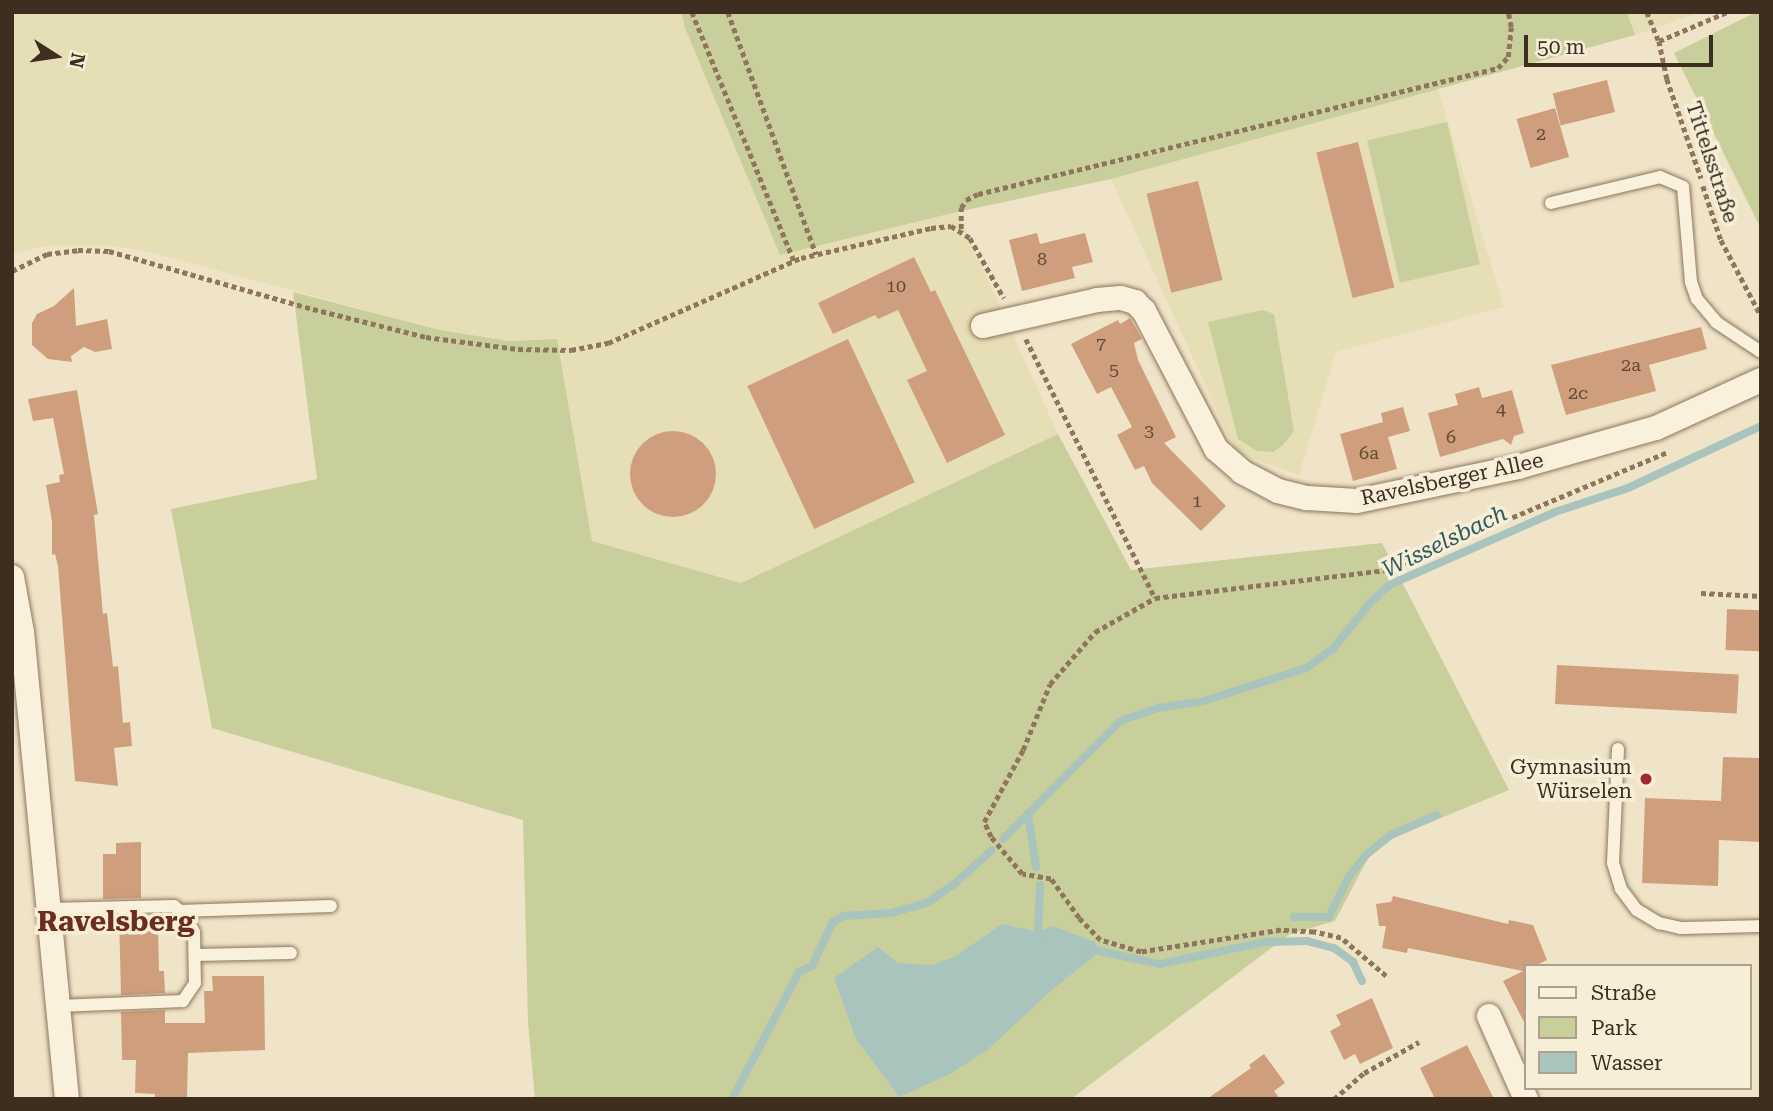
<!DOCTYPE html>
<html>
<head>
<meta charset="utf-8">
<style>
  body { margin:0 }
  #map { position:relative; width:1773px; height:1111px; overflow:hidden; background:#f0e4c8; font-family:"Roboto Serif",serif }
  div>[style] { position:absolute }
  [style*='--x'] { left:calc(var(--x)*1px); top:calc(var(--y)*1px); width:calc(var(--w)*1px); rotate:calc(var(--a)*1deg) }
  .farmland>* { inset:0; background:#e6deb5 }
  .green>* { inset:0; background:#c9cf9b; transform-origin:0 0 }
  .water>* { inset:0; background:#a9c4bc }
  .stream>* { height:8px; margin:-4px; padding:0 4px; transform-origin:4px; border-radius:4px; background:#a9c4bc }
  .building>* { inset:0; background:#cf9f7d; transform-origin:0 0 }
  .round { border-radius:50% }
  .path>* { height:4.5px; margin-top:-2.25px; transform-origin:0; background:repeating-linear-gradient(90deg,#8d765c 0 5px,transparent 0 8.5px) }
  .roads { filter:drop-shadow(0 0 2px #8d765c) drop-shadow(0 0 2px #8d765c) }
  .lane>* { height:12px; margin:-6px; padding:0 6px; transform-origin:6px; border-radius:6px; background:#faf1dc }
  .street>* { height:24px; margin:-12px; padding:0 12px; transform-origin:12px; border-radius:12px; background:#faf1dc }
  .dots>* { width:19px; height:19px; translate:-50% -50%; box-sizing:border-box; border:4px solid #f7eed8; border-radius:50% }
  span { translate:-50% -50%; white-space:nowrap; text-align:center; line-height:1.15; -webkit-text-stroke:7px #f7eed8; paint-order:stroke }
  .number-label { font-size:18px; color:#624a37 }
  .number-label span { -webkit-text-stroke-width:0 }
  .street-label { font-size:21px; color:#3d2e20 }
  .poi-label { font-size:21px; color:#3d2e20 }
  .right { translate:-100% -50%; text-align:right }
  .water-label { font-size:23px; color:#2f5d5a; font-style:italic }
  .district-label { font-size:28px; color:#6b2e1e; font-weight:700 }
  .frame { position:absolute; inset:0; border:14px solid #3d2e20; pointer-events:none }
  .legend { position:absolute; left:1524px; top:964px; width:228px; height:126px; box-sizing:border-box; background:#f7eed8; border:2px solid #ada18e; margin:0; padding:9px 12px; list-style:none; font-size:21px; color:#3d2e20 }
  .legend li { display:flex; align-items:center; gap:14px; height:35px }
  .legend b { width:35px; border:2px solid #ada18e }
  .north { position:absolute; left:21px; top:21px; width:70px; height:70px; -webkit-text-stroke:5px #f7eed8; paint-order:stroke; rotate:102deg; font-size:19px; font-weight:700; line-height:28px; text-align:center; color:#3d2e20 }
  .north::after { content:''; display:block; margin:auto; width:24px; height:32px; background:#3d2e20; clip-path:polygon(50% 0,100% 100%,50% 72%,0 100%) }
  .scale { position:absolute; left:1524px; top:35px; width:189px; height:32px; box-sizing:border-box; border:4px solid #3d2e20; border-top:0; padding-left:9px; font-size:21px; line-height:24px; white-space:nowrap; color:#3d2e20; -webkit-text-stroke:5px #f7eed8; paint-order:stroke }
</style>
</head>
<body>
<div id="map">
  <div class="farmland">
    <i style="clip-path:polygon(12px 12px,681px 12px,685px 28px,780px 255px,957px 212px,1058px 434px,742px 583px,592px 541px,557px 339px,509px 341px,440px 330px,141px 250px,103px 245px,47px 246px,12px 253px)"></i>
    <i style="clip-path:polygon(1628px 12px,1701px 12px,1635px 35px)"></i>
    <i style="clip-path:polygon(1438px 89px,1504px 307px,1336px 352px,1299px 475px,1236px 452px,1111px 179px)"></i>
  </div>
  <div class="green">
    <i style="clip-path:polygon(681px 12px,1627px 12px,1635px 35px,1111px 179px,957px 212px,780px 255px,685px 28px)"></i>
    <i style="clip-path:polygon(1756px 12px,1761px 12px,1761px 229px,1674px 53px)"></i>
    <i style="left:1447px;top:122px;width:146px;height:82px;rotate:77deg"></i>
    <i style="clip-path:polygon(293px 292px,440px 330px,509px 341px,557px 339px,592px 541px,741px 583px,1058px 434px,1131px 570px,1382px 543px,1509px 790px,1375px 845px,1335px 921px,1290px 934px,1071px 1099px,535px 1099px,528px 1023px,523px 820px,212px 728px,171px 509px,317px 479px)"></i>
    <i style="clip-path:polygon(1262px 310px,1274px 314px,1294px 431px,1283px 445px,1273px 452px,1257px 451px,1238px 439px,1208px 322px)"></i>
  </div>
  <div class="water">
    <i style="clip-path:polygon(1002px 924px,1038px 932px,1053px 926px,1095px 942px,1099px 952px,1053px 989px,986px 1051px,950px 1074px,899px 1097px,856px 1039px,834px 978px,878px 947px,898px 963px,932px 965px,956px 956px)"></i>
  </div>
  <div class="stream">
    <i style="--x:1028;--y:814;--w:54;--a:81.4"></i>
    <i style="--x:1003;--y:839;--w:166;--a:-45.2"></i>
    <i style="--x:1120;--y:721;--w:40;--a:-18.9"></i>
    <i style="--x:1158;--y:708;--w:47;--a:-8.7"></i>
    <i style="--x:1204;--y:701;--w:107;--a:-17.9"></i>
    <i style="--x:1306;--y:668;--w:33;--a:-35"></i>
    <i style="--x:1333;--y:649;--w:59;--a:-51.2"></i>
    <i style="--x:1370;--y:603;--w:26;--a:-43"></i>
    <i style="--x:1389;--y:585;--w:181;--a:-23.7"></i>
    <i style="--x:1555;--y:512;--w:77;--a:-18.2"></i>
    <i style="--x:1628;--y:488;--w:147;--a:-25"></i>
    <i style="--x:1040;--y:885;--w:47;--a:92.4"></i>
    <i style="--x:1038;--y:932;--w:9;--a:18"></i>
    <i style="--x:1294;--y:917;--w:35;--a:0"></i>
    <i style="--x:1329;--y:917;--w:43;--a:-64"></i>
    <i style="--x:1348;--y:878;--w:29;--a:-52"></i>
    <i style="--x:1366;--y:855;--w:32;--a:-39"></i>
    <i style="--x:1391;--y:835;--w:50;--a:-23.5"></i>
    <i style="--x:1089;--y:949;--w:73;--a:11.9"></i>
    <i style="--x:1160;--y:964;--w:107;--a:-11.8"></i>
    <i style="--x:1265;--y:942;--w:42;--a:-1.4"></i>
    <i style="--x:1307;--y:941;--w:28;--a:15"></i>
    <i style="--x:1334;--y:948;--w:24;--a:36"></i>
    <i style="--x:1353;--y:962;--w:21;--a:65"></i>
    <i style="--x:732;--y:1099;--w:144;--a:-62.2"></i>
    <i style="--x:799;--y:972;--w:14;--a:-25"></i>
    <i style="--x:812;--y:966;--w:49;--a:-64.5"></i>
    <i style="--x:833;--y:922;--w:13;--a:-29"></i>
    <i style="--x:844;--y:916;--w:47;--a:-3.7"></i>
    <i style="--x:891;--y:913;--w:37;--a:-16"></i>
    <i style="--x:927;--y:903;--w:32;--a:-35"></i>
    <i style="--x:953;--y:885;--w:52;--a:-41.9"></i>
  </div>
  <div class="building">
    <i style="left:1607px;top:80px;width:33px;height:56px;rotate:76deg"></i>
    <i style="left:1555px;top:108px;width:51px;height:40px;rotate:74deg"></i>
    <i style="left:1358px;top:142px;width:150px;height:43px;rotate:76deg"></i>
    <i style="left:1198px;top:181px;width:102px;height:53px;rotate:76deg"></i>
    <i style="clip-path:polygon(1037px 233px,1040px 244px,1085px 233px,1093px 262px,1072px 267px,1075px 278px,1022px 291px,1009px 240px)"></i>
    <i style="clip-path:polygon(914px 257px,931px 292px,935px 290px,1005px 435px,947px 463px,907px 380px,927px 371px,898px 310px,878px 319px,875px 315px,833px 334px,818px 303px)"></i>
    <i style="clip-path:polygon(74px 288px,76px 326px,107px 319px,112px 349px,95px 352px,84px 347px,71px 356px,72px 362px,48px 359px,32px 345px,32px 323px,37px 314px,54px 306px)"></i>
    <i style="clip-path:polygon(1130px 318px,1142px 339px,1134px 343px,1138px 360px,1176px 437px,1164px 443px,1226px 506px,1201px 531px,1152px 483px,1144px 466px,1135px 470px,1117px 435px,1132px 427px,1111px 387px,1097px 394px,1071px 344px,1118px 320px,1120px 324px)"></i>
    <i style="clip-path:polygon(1701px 327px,1707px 349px,1649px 365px,1656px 391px,1566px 415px,1551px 365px)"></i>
    <i style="left:848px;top:339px;width:158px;height:111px;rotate:65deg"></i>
    <i style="clip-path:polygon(1479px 387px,1482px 398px,1512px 390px,1524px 433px,1514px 436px,1511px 445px,1503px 439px,1440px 457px,1428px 413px,1458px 405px,1455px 394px)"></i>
    <i style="clip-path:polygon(77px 390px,98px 514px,94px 515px,103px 614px,107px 613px,113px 667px,118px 666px,123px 723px,130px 722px,132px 746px,114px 748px,118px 786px,75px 781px,58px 566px,55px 554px,52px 555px,52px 522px,46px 485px,60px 482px,59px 475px,64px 474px,53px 418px,33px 421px,28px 399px)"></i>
    <i style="clip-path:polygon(1403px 407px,1410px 431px,1388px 437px,1397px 469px,1353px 481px,1340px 434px,1383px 422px,1381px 413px)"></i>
    <i class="round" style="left:630px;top:431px;width:86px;height:86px"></i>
    <i style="left:1727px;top:609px;width:34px;height:41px;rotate:2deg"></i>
    <i style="left:1557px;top:665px;width:182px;height:39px;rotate:3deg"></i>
    <i style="clip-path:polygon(1723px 757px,1761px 758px,1761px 842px,1719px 840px,1718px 886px,1642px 883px,1645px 798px,1721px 801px)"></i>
    <i style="clip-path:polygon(141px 842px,141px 898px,103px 899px,103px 854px,116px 854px,116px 843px)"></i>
    <i style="clip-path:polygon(1393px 896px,1508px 924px,1509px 920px,1533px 925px,1547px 960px,1535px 966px,1526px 966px,1526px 1026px,1503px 981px,1523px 971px,1408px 948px,1407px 953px,1382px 948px,1386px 926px,1379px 926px,1376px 904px,1391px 902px)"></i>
    <i style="clip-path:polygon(119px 916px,141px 916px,141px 928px,158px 927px,159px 971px,164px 971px,165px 993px,121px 995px)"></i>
    <i style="clip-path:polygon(212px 976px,264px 976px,265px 1050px,188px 1053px,187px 1099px,155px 1099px,155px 1094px,135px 1093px,136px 1060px,122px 1060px,121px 1012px,165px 1010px,165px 1023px,205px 1023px,204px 991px,213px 991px)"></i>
    <i style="clip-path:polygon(1372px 998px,1393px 1048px,1360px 1064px,1355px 1054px,1344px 1060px,1330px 1031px,1341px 1025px,1336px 1015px)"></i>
    <i style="clip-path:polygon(1467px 1045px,1494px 1099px,1435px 1099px,1420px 1068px)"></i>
    <i style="clip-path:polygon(1264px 1054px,1285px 1083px,1274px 1091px,1280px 1099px,1207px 1099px,1251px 1068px,1249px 1065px)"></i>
  </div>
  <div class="path">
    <i style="--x:692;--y:12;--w:269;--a:67.7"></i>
    <i style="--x:728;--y:12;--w:258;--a:70"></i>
    <i style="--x:1647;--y:12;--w:31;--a:68"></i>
    <i style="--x:1659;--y:41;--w:39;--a:78"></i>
    <i style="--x:1667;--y:79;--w:105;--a:71"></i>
    <i style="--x:1659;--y:41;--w:74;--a:-23.1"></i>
    <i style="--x:1703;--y:186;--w:57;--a:71.6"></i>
    <i style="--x:1721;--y:240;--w:86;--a:62.2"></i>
    <i style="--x:961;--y:229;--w:21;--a:-90"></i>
    <i style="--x:961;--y:208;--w:9;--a:-58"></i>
    <i style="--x:966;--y:200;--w:13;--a:-27"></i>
    <i style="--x:978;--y:194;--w:535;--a:-13.62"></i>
    <i style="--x:1498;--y:68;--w:15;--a:-48"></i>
    <i style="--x:1508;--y:57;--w:30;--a:-84"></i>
    <i style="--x:1511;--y:27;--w:15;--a:-101"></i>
    <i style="--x:12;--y:271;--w:39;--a:-26"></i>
    <i style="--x:47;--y:254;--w:31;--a:-7"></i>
    <i style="--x:78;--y:250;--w:31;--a:2"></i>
    <i style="--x:109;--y:251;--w:212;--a:15.9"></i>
    <i style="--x:313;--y:309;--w:116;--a:13.9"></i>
    <i style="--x:426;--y:337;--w:93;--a:7.4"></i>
    <i style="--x:518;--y:349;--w:53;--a:1.1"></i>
    <i style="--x:571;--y:350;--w:38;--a:-11"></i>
    <i style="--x:608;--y:343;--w:211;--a:-23.8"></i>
    <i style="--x:801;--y:258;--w:133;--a:-13"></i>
    <i style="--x:931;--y:228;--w:20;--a:-6"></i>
    <i style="--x:951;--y:226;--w:22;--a:32"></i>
    <i style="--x:970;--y:238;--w:69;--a:60.5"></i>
    <i style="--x:1026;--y:339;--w:289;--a:63.5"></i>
    <i style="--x:1701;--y:593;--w:60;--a:2.9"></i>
    <i style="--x:1386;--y:976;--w:59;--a:-139.8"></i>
    <i style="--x:1341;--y:938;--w:28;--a:-167"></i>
    <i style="--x:1314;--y:932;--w:33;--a:-177"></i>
    <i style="--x:1281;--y:930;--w:142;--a:171.1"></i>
    <i style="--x:1141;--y:952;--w:43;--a:-163.7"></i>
    <i style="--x:1100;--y:940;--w:30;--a:-134"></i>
    <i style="--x:1079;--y:918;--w:48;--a:-125.7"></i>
    <i style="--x:1051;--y:879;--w:29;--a:-170"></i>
    <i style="--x:1022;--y:874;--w:48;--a:-130"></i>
    <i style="--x:991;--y:837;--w:17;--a:-115"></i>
    <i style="--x:984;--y:822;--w:82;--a:-61.6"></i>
    <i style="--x:1023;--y:750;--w:71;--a:-67.8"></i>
    <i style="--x:1050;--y:684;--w:69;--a:-49.1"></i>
    <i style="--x:1095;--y:632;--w:69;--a:-29.5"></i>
    <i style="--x:1155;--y:598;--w:234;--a:-6.9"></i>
    <i style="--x:1387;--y:570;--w:303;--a:-22.8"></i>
    <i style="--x:1334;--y:1099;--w:40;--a:-41"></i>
    <i style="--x:1364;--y:1073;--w:63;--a:-29.4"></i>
  </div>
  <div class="roads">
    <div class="lane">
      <i style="--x:1551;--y:203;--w:112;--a:-13.4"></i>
      <i style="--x:1660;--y:177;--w:25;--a:23"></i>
      <i style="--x:1683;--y:187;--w:95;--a:85.2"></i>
      <i style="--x:1691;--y:282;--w:18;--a:71"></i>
      <i style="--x:1697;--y:299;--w:30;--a:50"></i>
      <i style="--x:1716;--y:322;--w:54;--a:33.7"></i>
      <i style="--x:1618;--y:749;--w:114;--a:92.5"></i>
      <i style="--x:1613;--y:863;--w:27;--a:73"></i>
      <i style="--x:1621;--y:889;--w:26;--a:53"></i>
      <i style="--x:1637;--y:910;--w:26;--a:31"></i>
      <i style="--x:1659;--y:923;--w:22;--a:13"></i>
      <i style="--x:1680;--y:928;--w:81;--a:-1.4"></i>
      <i style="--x:49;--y:909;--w:125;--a:-1.4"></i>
      <i style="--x:174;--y:906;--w:14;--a:39"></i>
      <i style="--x:185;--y:915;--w:19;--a:62"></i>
      <i style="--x:194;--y:932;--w:51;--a:88.9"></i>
      <i style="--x:195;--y:983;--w:22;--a:124"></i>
      <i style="--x:183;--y:1001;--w:126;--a:177.7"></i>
      <i style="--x:179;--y:911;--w:152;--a:-1.9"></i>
      <i style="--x:195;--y:955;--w:96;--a:-1.2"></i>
    </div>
    <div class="street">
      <i style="--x:983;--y:326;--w:117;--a:-12.8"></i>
      <i style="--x:1097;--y:300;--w:24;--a:-5"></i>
      <i style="--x:1121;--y:298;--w:15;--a:16"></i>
      <i style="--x:1135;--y:302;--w:13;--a:45"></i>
      <i style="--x:1144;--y:311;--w:156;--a:62.4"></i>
      <i style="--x:1216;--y:449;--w:35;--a:41"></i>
      <i style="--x:1242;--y:472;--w:41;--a:27.8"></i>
      <i style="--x:1278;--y:491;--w:30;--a:14"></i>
      <i style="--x:1307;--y:498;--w:50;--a:3.4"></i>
      <i style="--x:1357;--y:501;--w:165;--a:-11.9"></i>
      <i style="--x:1518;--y:467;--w:143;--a:-15.8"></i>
      <i style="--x:1656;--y:428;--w:115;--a:-24.6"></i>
      <i style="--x:12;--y:577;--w:56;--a:79.7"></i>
      <i style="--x:22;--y:632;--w:469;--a:84.5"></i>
      <i style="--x:1489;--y:1016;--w:91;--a:66"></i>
    </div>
  </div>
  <div class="dots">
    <i style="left:1646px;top:779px;background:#9e2a2b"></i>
  </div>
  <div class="number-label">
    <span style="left:1541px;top:134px">2</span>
    <span style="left:1042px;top:259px">8</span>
    <span style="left:896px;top:286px">10</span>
    <span style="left:1101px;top:344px">7</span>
    <span style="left:1631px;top:365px">2a</span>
    <span style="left:1114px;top:370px">5</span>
    <span style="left:1578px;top:393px">2c</span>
    <span style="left:1501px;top:409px">4</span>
    <span style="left:1149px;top:431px">3</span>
    <span style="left:1451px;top:437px">6</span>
    <span style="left:1369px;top:453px">6a</span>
    <span style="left:1197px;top:501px">1</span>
  </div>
  <div class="street-label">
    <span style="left:1712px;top:162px;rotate:72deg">Tittelsstraße</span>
    <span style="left:1452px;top:479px;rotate:-12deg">Ravelsberger Allee</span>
  </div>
  <div class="poi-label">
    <span class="right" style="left:1632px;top:779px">Gymnasium<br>Würselen</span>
  </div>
  <div class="water-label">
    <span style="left:1445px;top:542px;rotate:-26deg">Wisselsbach</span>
  </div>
  <div class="district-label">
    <span style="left:116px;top:922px">Ravelsberg</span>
  </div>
  <div class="frame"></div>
  <ul class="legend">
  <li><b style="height:9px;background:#faf1dc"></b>Straße</li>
  <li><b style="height:19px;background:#c9cf9b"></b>Park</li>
  <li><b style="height:19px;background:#a9c4bc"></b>Wasser</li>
  </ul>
  <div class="north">N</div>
  <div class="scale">50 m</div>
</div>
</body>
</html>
